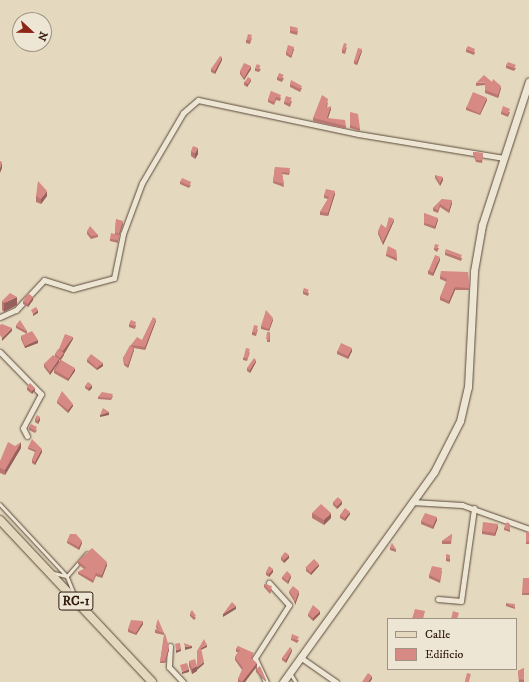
<!DOCTYPE html>
<html>
<head>
<meta charset="utf-8">
<style>
  body { margin:0 }
  #map { position:relative; width:529px; height:682px; overflow:hidden; background:#e4d9bf; font-family:"IM FELL DW Pica",serif }
  div>[style] { position:absolute }
  [style*='--x'] { left:calc(var(--x)*1px); top:calc(var(--y)*1px); width:calc(var(--w)*1px); rotate:calc(var(--a)*1deg) }
  .roads { filter:drop-shadow(0 0 1px #5b4838) drop-shadow(0 0 1px #5b4838) }
  .service>* { height:2.5px; margin:-1.25px; padding:0 1.25px; transform-origin:1.25px; border-radius:1.25px; background:#ede6d5 }
  .minor>* { height:5px; margin:-2.5px; padding:0 2.5px; transform-origin:2.5px; border-radius:2.5px; background:#ede6d5 }
  .tertiary>* { height:7px; margin:-3.5px; padding:0 3.5px; transform-origin:3.5px; border-radius:3.5px; background:#ede6d5 }
  .primary>* { height:8px; margin:-4px; padding:0 4px; transform-origin:4px; border-radius:4px; background:#e4d9bf }
  .wall>* { inset:0; background:#b97672; transform-origin:0 0 }
  .shaded-wall>* { inset:0; background:#96605c }
  .building>* { inset:0; background:#d78984; transform-origin:0 0 }
  span { translate:-50% -50%; white-space:nowrap; text-align:center; line-height:1.15; -webkit-text-stroke:3.5px #ede6d5; paint-order:stroke }
  .shield-label span { padding:1px 3px; background:#ede6d5; border:1px solid; border-radius:3px; -webkit-text-stroke-width:0 }
  .shield-label { font-size:13px; color:#2d170b; font-weight:700 }
  .legend { position:absolute; left:387px; top:618px; width:130px; height:52px; box-sizing:border-box; background:#ede6d5; border:1px solid #a09384; margin:0; padding:5px 7px; list-style:none; font-size:12px; color:#2d170b }
  .legend li { display:flex; align-items:center; gap:8px; height:20px }
  .legend b { width:20px; border:1px solid #a09384 }
  .north { position:absolute; left:12px; top:12px; width:40px; height:40px; box-sizing:border-box; background:#ede6d5; border:1px solid #a09384; border-radius:50%; rotate:112deg; font-size:11px; font-weight:700; line-height:16px; text-align:center; color:#2d170b }
  .north::after { content:''; display:block; margin:auto; width:14px; height:18px; background:#8f2418; clip-path:polygon(50% 0,100% 100%,50% 72%,0 100%) }
</style>
</head>
<body>
<div id="map">
  <div class="roads">
    <div class="service">
      <i style="--x:0;--y:504;--w:98;--a:47.1"></i>
      <i style="--x:67;--y:576;--w:22;--a:68"></i>
      <i style="--x:54;--y:573;--w:12;--a:14"></i>
      <i style="--x:67;--y:576;--w:30;--a:-49"></i>
      <i style="--x:291;--y:674;--w:9;--a:58"></i>
    </div>
    <div class="minor">
      <i style="--x:0;--y:317;--w:17;--a:-24"></i>
      <i style="--x:16;--y:310;--w:41;--a:-47"></i>
      <i style="--x:44;--y:280;--w:30;--a:17"></i>
      <i style="--x:73;--y:289;--w:42;--a:-15"></i>
      <i style="--x:114;--y:278;--w:45;--a:-78.4"></i>
      <i style="--x:123;--y:234;--w:54;--a:-69.6"></i>
      <i style="--x:142;--y:183;--w:81;--a:-59.6"></i>
      <i style="--x:183;--y:113;--w:20;--a:-41"></i>
      <i style="--x:198;--y:100;--w:164;--a:12"></i>
      <i style="--x:358;--y:134;--w:148;--a:9.3"></i>
      <i style="--x:0;--y:352;--w:59;--a:45.7"></i>
      <i style="--x:41;--y:394;--w:38;--a:118"></i>
      <i style="--x:23;--y:428;--w:9;--a:63"></i>
      <i style="--x:412;--y:502;--w:50;--a:3.4"></i>
      <i style="--x:462;--y:505;--w:71;--a:19.7"></i>
      <i style="--x:438;--y:599;--w:23;--a:5"></i>
      <i style="--x:461;--y:601;--w:94;--a:-82"></i>
      <i style="--x:170;--y:646;--w:21;--a:93"></i>
      <i style="--x:169;--y:667;--w:21;--a:47"></i>
      <i style="--x:300;--y:657;--w:44;--a:34.8"></i>
      <i style="--x:266;--y:682;--w:26;--a:-115"></i>
      <i style="--x:255;--y:658;--w:63;--a:-57.3"></i>
      <i style="--x:289;--y:605;--w:30;--a:-132"></i>
    </div>
    <div class="tertiary">
      <i style="--x:283;--y:682;--w:259;--a:-54.3"></i>
      <i style="--x:434;--y:472;--w:57;--a:-63"></i>
      <i style="--x:460;--y:421;--w:35;--a:-77"></i>
      <i style="--x:468;--y:387;--w:116;--a:-87"></i>
      <i style="--x:474;--y:271;--w:47;--a:-80.1"></i>
      <i style="--x:482;--y:225;--w:151;--a:-71.9"></i>
    </div>
    <div class="primary">
      <i style="--x:0;--y:520;--w:222;--a:46.8"></i>
    </div>
  </div>
  <div class="wall">
    <i style="clip-path:polygon(290px 30px,298px 31px,297px 35px,290px 33px)"></i>
    <i style="clip-path:polygon(252px 38px,250px 44px,246px 43px,246px 40px)"></i>
    <i style="clip-path:polygon(347px 47px,345px 54px,342px 53px,342px 50px)"></i>
    <i style="clip-path:polygon(294px 49px,291px 58px,286px 55px,286px 52px)"></i>
    <i style="clip-path:polygon(466px 49px,475px 52px,474px 55px,466px 52px)"></i>
    <i style="clip-path:polygon(362px 51px,357px 65px,354px 64px,354px 61px)"></i>
    <i style="clip-path:polygon(222px 60px,215px 74px,211px 72px,211px 69px)"></i>
    <i style="clip-path:polygon(506px 65px,516px 68px,514px 71px,506px 68px)"></i>
    <i style="clip-path:polygon(255px 68px,261px 69px,259px 72px,255px 71px)"></i>
    <i style="clip-path:polygon(251px 69px,244px 80px,240px 74px,240px 71px)"></i>
    <i style="clip-path:polygon(277px 77px,284px 78px,282px 82px,277px 80px)"></i>
    <i style="clip-path:polygon(251px 81px,247px 87px,244px 85px,244px 82px)"></i>
    <i style="clip-path:polygon(492px 82px,501px 88px,498px 98px,485px 93px,485px 85px,476px 86px,476px 83px)"></i>
    <i style="clip-path:polygon(290px 84px,302px 88px,300px 92px,290px 87px)"></i>
    <i style="clip-path:polygon(271px 91px,281px 98px,280px 101px,276px 100px,274px 105px,268px 102px,268px 100px)"></i>
    <i style="clip-path:polygon(487px 100px,480px 115px,466px 110px,466px 107px)"></i>
    <i style="clip-path:polygon(292px 101px,290px 107px,284px 104px,284px 102px)"></i>
    <i style="clip-path:polygon(328px 102px,327px 108px,331px 109px,328px 118px,346px 126px,346px 129px,313px 121px,313px 118px)"></i>
    <i style="clip-path:polygon(350px 112px,360px 129px,360px 131px,350px 128px)"></i>
    <i style="clip-path:polygon(501px 112px,510px 112px,508px 117px,501px 114px)"></i>
    <i style="clip-path:polygon(191px 151px,198px 154px,195px 159px,191px 156px)"></i>
    <i style="clip-path:polygon(473px 152px,483px 153px,482px 163px,476px 162px,473px 154px)"></i>
    <i style="clip-path:polygon(275px 167px,290px 171px,289px 175px,282px 174px,284px 187px,273px 183px)"></i>
    <i style="clip-path:polygon(435px 175px,443px 180px,440px 186px,435px 178px)"></i>
    <i style="clip-path:polygon(180px 181px,191px 185px,189px 188px,180px 184px)"></i>
    <i style="clip-path:polygon(335px 194px,328px 216px,320px 215px,320px 212px,328px 199px,324px 198px,324px 195px)"></i>
    <i style="clip-path:polygon(36px 196px,47px 196px,41px 204px,36px 202px)"></i>
    <i style="clip-path:polygon(442px 199px,452px 203px,449px 213px,440px 207px,438px 213px,433px 211px,433px 208px)"></i>
    <i style="clip-path:polygon(424px 213px,438px 220px,435px 229px,424px 225px)"></i>
    <i style="clip-path:polygon(116px 219px,123px 224px,119px 236px,118px 243px,110px 241px,110px 239px,115px 234px)"></i>
    <i style="clip-path:polygon(394px 221px,383px 245px,378px 234px,378px 231px,386px 228px)"></i>
    <i style="clip-path:polygon(87px 231px,98px 235px,98px 237px,91px 239px,87px 234px)"></i>
    <i style="clip-path:polygon(434px 248px,439px 248px,437px 252px,434px 250px)"></i>
    <i style="clip-path:polygon(396px 250px,397px 261px,386px 256px,386px 254px)"></i>
    <i style="clip-path:polygon(445px 252px,462px 258px,461px 261px,445px 255px)"></i>
    <i style="clip-path:polygon(440px 260px,433px 276px,428px 274px,428px 271px)"></i>
    <i style="clip-path:polygon(468px 272px,469px 290px,455px 290px,449px 304px,440px 300px,440px 297px,447px 282px,440px 279px,440px 276px)"></i>
    <i style="clip-path:polygon(303px 291px,309px 293px,308px 296px,303px 294px)"></i>
    <i style="clip-path:polygon(33px 300px,28px 307px,23px 304px,23px 301px)"></i>
    <i style="clip-path:polygon(2px 301px,17px 305px,4px 312px,2px 310px)"></i>
    <i style="clip-path:polygon(273px 320px,269px 331px,261px 329px,261px 326px)"></i>
    <i style="clip-path:polygon(156px 321px,145px 350px,134px 348px,134px 350px,128px 368px,124px 365px,123px 358px,131px 346px,131px 345px,142px 340px)"></i>
    <i style="clip-path:polygon(129px 324px,136px 325px,135px 329px,129px 327px)"></i>
    <i style="clip-path:polygon(16px 325px,27px 331px,27px 333px,38px 343px,25px 348px,21px 339px,21px 336px,27px 334px,16px 328px)"></i>
    <i style="clip-path:polygon(258px 329px,256px 336px,252px 335px,252px 332px)"></i>
    <i style="left:267px;top:332px;width:3px;height:10px"></i>
    <i style="clip-path:polygon(73px 339px,64px 354px,64px 355px,61px 360px,75px 371px,68px 381px,54px 373px,54px 370px,60px 360px,59px 360px,50px 375px,44px 367px,44px 364px,55px 356px,55px 354px,59px 350px,59px 349px)"></i>
    <i style="clip-path:polygon(337px 351px,352px 351px,348px 359px,337px 354px)"></i>
    <i style="clip-path:polygon(250px 352px,247px 361px,243px 360px,243px 358px)"></i>
    <i style="clip-path:polygon(87px 359px,103px 366px,97px 370px,87px 362px)"></i>
    <i style="clip-path:polygon(256px 362px,250px 373px,247px 371px,247px 368px)"></i>
    <i style="clip-path:polygon(85px 386px,92px 388px,89px 391px,85px 388px)"></i>
    <i style="clip-path:polygon(27px 387px,35px 390px,32px 394px,27px 390px)"></i>
    <i style="clip-path:polygon(113px 396px,111px 400px,98px 399px,98px 397px)"></i>
    <i style="clip-path:polygon(57px 401px,73px 406px,68px 413px,57px 403px)"></i>
    <i style="clip-path:polygon(35px 419px,40px 420px,38px 424px,35px 422px)"></i>
    <i style="clip-path:polygon(29px 427px,37px 430px,35px 433px,29px 430px)"></i>
    <i style="clip-path:polygon(28px 447px,42px 452px,35px 465px,32px 463px,32px 460px,35px 452px,28px 449px)"></i>
    <i style="clip-path:polygon(21px 448px,5px 475px,0 473px,0 461px)"></i>
    <i style="clip-path:polygon(333px 502px,342px 504px,337px 509px,333px 505px)"></i>
    <i style="clip-path:polygon(312px 513px,331px 518px,324px 525px,312px 518px)"></i>
    <i style="clip-path:polygon(350px 514px,345px 521px,340px 518px,340px 515px)"></i>
    <i style="clip-path:polygon(437px 520px,433px 529px,421px 524px,421px 521px)"></i>
    <i style="clip-path:polygon(510px 524px,510px 532px,504px 530px,504px 528px)"></i>
    <i style="clip-path:polygon(498px 527px,495px 536px,482px 534px,482px 531px)"></i>
    <i style="left:526px;top:532px;width:3px;height:12px"></i>
    <i style="clip-path:polygon(452px 534px,451px 544px,442px 544px,442px 541px)"></i>
    <i style="clip-path:polygon(67px 541px,82px 543px,79px 550px,67px 543px)"></i>
    <i style="clip-path:polygon(390px 547px,396px 549px,396px 552px,390px 550px)"></i>
    <i style="clip-path:polygon(281px 557px,289px 558px,284px 563px,281px 560px)"></i>
    <i style="clip-path:polygon(450px 557px,450px 562px,446px 561px,446px 558px)"></i>
    <i style="clip-path:polygon(78px 561px,107px 565px,102px 578px,96px 576px,93px 583px,78px 574px,78px 572px,84px 569px,78px 564px)"></i>
    <i style="clip-path:polygon(319px 566px,311px 575px,306px 571px,306px 568px)"></i>
    <i style="clip-path:polygon(442px 571px,440px 583px,429px 578px,429px 575px)"></i>
    <i style="clip-path:polygon(266px 572px,273px 572px,269px 577px,266px 575px)"></i>
    <i style="clip-path:polygon(282px 577px,291px 577px,288px 584px,282px 579px)"></i>
    <i style="clip-path:polygon(529px 578px,529px 595px,522px 595px,522px 593px)"></i>
    <i style="clip-path:polygon(264px 584px,272px 589px,270px 594px,264px 587px)"></i>
    <i style="clip-path:polygon(289px 591px,299px 594px,295px 605px,294px 601px,289px 593px)"></i>
    <i style="clip-path:polygon(506px 603px,515px 607px,515px 609px,506px 606px)"></i>
    <i style="clip-path:polygon(190px 613px,196px 618px,194px 620px,190px 616px)"></i>
    <i style="clip-path:polygon(308px 614px,320px 614px,313px 621px,308px 616px)"></i>
    <i style="clip-path:polygon(143px 624px,136px 635px,128px 632px,128px 629px)"></i>
    <i style="clip-path:polygon(156px 625px,164px 633px,169px 650px,165px 663px,160px 663px,164px 635px,155px 633px,155px 630px,157px 629px,156px 627px)"></i>
    <i style="clip-path:polygon(291px 638px,299px 640px,297px 643px,291px 640px)"></i>
    <i style="clip-path:polygon(238px 646px,254px 656px,252px 659px,257px 666px,245px 682px,238px 682px,238px 679px,242px 670px,235px 660px,235px 657px,238px 652px,236px 652px,236px 649px)"></i>
    <i style="clip-path:polygon(292px 651px,286px 663px,282px 660px,282px 658px)"></i>
    <i style="clip-path:polygon(189px 661px,197px 671px,192px 674px,189px 666px)"></i>
    <i style="clip-path:polygon(524px 668px,524px 682px,519px 682px,518px 671px)"></i>
    <i style="clip-path:polygon(256px 669px,266px 680px,266px 682px,256px 672px)"></i>
  </div>
  <div class="shaded-wall">
    <i style="clip-path:polygon(294px 47px,294px 49px,291px 58px,291px 56px)"></i>
    <i style="clip-path:polygon(362px 49px,362px 51px,357px 65px,357px 62px)"></i>
    <i style="clip-path:polygon(222px 57px,222px 60px,215px 74px,215px 71px)"></i>
    <i style="clip-path:polygon(251px 66px,251px 69px,244px 80px,244px 78px)"></i>
    <i style="clip-path:polygon(251px 79px,251px 81px,247px 87px,247px 84px)"></i>
    <i style="clip-path:polygon(501px 86px,501px 88px,498px 98px,498px 95px)"></i>
    <i style="clip-path:polygon(487px 98px,487px 100px,480px 115px,480px 112px)"></i>
    <i style="clip-path:polygon(331px 106px,331px 109px,327px 121px,327px 118px)"></i>
    <i style="clip-path:polygon(198px 148px,198px 154px,195px 159px,195px 153px)"></i>
    <i style="clip-path:polygon(2px 162px,2px 168px,0 173px,0 168px)"></i>
    <i style="clip-path:polygon(443px 177px,443px 180px,440px 186px,440px 183px)"></i>
    <i style="clip-path:polygon(47px 191px,47px 196px,41px 204px,41px 199px)"></i>
    <i style="clip-path:polygon(335px 191px,335px 194px,328px 216px,328px 213px)"></i>
    <i style="clip-path:polygon(452px 200px,452px 203px,449px 213px,449px 210px)"></i>
    <i style="clip-path:polygon(438px 218px,438px 220px,435px 229px,435px 226px)"></i>
    <i style="clip-path:polygon(394px 219px,394px 221px,383px 245px,383px 242px)"></i>
    <i style="clip-path:polygon(123px 221px,123px 224px,119px 236px,119px 234px)"></i>
    <i style="clip-path:polygon(440px 257px,440px 260px,433px 276px,433px 273px)"></i>
    <i style="clip-path:polygon(455px 287px,455px 290px,449px 304px,449px 301px)"></i>
    <i style="clip-path:polygon(17px 297px,17px 305px,4px 312px,4px 303px)"></i>
    <i style="clip-path:polygon(33px 297px,33px 300px,28px 307px,28px 304px)"></i>
    <i style="clip-path:polygon(38px 310px,38px 313px,33px 316px,33px 314px)"></i>
    <i style="clip-path:polygon(273px 318px,273px 320px,269px 331px,269px 329px)"></i>
    <i style="clip-path:polygon(156px 319px,156px 321px,145px 350px,145px 347px)"></i>
    <i style="clip-path:polygon(12px 328px,12px 331px,2px 341px,2px 338px)"></i>
    <i style="clip-path:polygon(73px 337px,73px 339px,64px 354px,64px 355px,60px 360px,60px 358px,63px 353px,63px 351px)"></i>
    <i style="clip-path:polygon(38px 340px,38px 343px,25px 348px,25px 346px)"></i>
    <i style="clip-path:polygon(134px 348px,134px 350px,128px 368px,128px 365px)"></i>
    <i style="clip-path:polygon(352px 348px,352px 351px,348px 359px,348px 356px)"></i>
    <i style="clip-path:polygon(59px 359px,59px 362px,50px 375px,50px 372px)"></i>
    <i style="clip-path:polygon(256px 360px,256px 362px,250px 373px,250px 370px)"></i>
    <i style="clip-path:polygon(103px 363px,103px 366px,97px 370px,97px 368px)"></i>
    <i style="clip-path:polygon(75px 368px,75px 371px,68px 381px,68px 379px)"></i>
    <i style="clip-path:polygon(92px 385px,92px 388px,89px 391px,89px 388px)"></i>
    <i style="clip-path:polygon(35px 388px,35px 390px,32px 394px,32px 391px)"></i>
    <i style="clip-path:polygon(73px 404px,73px 406px,68px 413px,68px 410px)"></i>
    <i style="clip-path:polygon(109px 412px,109px 415px,100px 417px,100px 415px)"></i>
    <i style="clip-path:polygon(40px 417px,40px 420px,38px 424px,38px 421px)"></i>
    <i style="clip-path:polygon(21px 442px,21px 448px,5px 475px,5px 470px)"></i>
    <i style="clip-path:polygon(42px 449px,42px 452px,35px 465px,35px 462px)"></i>
    <i style="clip-path:polygon(342px 501px,342px 504px,337px 509px,337px 506px)"></i>
    <i style="clip-path:polygon(350px 512px,350px 514px,345px 521px,345px 518px)"></i>
    <i style="clip-path:polygon(331px 513px,331px 518px,324px 525px,324px 520px)"></i>
    <i style="clip-path:polygon(437px 517px,437px 520px,433px 529px,433px 526px)"></i>
    <i style="clip-path:polygon(498px 524px,498px 527px,495px 536px,495px 533px)"></i>
    <i style="clip-path:polygon(82px 541px,82px 543px,79px 550px,79px 547px)"></i>
    <i style="clip-path:polygon(289px 555px,289px 558px,284px 563px,284px 560px)"></i>
    <i style="clip-path:polygon(107px 562px,107px 565px,102px 578px,102px 575px)"></i>
    <i style="clip-path:polygon(319px 564px,319px 566px,311px 575px,311px 573px)"></i>
    <i style="clip-path:polygon(273px 569px,273px 572px,269px 577px,269px 574px)"></i>
    <i style="clip-path:polygon(291px 575px,291px 577px,288px 584px,288px 581px)"></i>
    <i style="clip-path:polygon(299px 591px,299px 594px,295px 605px,295px 602px)"></i>
    <i style="clip-path:polygon(236px 606px,236px 609px,223px 617px,223px 614px)"></i>
    <i style="clip-path:polygon(320px 611px,320px 614px,313px 621px,313px 618px)"></i>
    <i style="clip-path:polygon(143px 621px,143px 624px,136px 635px,136px 633px)"></i>
    <i style="clip-path:polygon(207px 645px,207px 647px,201px 650px,201px 648px)"></i>
    <i style="clip-path:polygon(192px 646px,192px 648px,185px 650px,185px 647px)"></i>
    <i style="clip-path:polygon(169px 647px,169px 650px,165px 663px,165px 661px)"></i>
    <i style="clip-path:polygon(181px 649px,181px 651px,176px 653px,176px 650px)"></i>
    <i style="clip-path:polygon(292px 649px,292px 651px,286px 663px,286px 660px)"></i>
    <i style="clip-path:polygon(204px 662px,204px 664px,197px 670px,197px 667px)"></i>
    <i style="clip-path:polygon(257px 663px,257px 666px,245px 682px,242px 682px)"></i>
    <i style="clip-path:polygon(197px 666px,197px 671px,192px 674px,192px 669px)"></i>
    <i style="clip-path:polygon(189px 669px,189px 672px,182px 674px,182px 672px)"></i>
    <i style="clip-path:polygon(372px 676px,372px 679px,370px 682px,368px 682px)"></i>
  </div>
  <div class="building">
    <i style="clip-path:polygon(290px 26px,298px 28px,297px 32px,290px 30px)"></i>
    <i style="left:248px;top:34px;width:4px;height:6px;rotate:14deg"></i>
    <i style="left:344px;top:43px;width:3px;height:7px;rotate:18deg"></i>
    <i style="clip-path:polygon(288px 45px,294px 47px,291px 56px,286px 52px)"></i>
    <i style="clip-path:polygon(468px 46px,475px 49px,474px 52px,466px 49px)"></i>
    <i style="clip-path:polygon(358px 48px,362px 49px,357px 62px,354px 61px)"></i>
    <i style="clip-path:polygon(220px 56px,222px 57px,215px 71px,211px 69px)"></i>
    <i style="clip-path:polygon(508px 62px,516px 65px,514px 68px,506px 65px)"></i>
    <i style="clip-path:polygon(244px 63px,251px 66px,244px 78px,240px 71px)"></i>
    <i style="left:257px;top:64px;width:4px;height:4px;rotate:27deg"></i>
    <i style="left:279px;top:73px;width:5px;height:4px;rotate:22deg"></i>
    <i style="clip-path:polygon(484px 75px,492px 82px,493px 79px,501px 86px,498px 95px,485px 90px,485px 82px,476px 83px)"></i>
    <i style="left:248px;top:77px;width:4px;height:6px;rotate:34deg"></i>
    <i style="clip-path:polygon(291px 80px,302px 86px,300px 89px,290px 84px)"></i>
    <i style="clip-path:polygon(271px 91px,281px 95px,280px 98px,276px 97px,274px 102px,268px 100px)"></i>
    <i style="left:473px;top:92px;width:15px;height:17px;rotate:23deg"></i>
    <i style="clip-path:polygon(322px 95px,328px 99px,326px 108px,331px 106px,327px 118px,345px 120px,346px 126px,313px 118px)"></i>
    <i style="left:286px;top:96px;width:6px;height:6px;rotate:18deg"></i>
    <i style="clip-path:polygon(503px 106px,510px 109px,508px 114px,501px 112px)"></i>
    <i style="clip-path:polygon(350px 112px,358px 114px,360px 129px,350px 125px)"></i>
    <i style="clip-path:polygon(193px 146px,198px 148px,195px 153px,191px 151px)"></i>
    <i style="clip-path:polygon(473px 152px,483px 153px,482px 160px,476px 160px)"></i>
    <i style="clip-path:polygon(0 161px,2px 162px,0 168px)"></i>
    <i style="clip-path:polygon(275px 167px,290px 168px,289px 173px,282px 172px,284px 184px,273px 181px)"></i>
    <i style="clip-path:polygon(435px 175px,443px 177px,440px 183px)"></i>
    <i style="left:182px;top:178px;width:10px;height:4px;rotate:24deg"></i>
    <i style="clip-path:polygon(38px 181px,47px 191px,41px 199px,36px 196px)"></i>
    <i style="clip-path:polygon(326px 189px,335px 191px,328px 213px,320px 212px,329px 197px,324px 195px)"></i>
    <i style="clip-path:polygon(442px 199px,452px 200px,449px 210px,440px 204px,438px 210px,433px 208px)"></i>
    <i style="clip-path:polygon(424px 213px,438px 218px,435px 226px,424px 223px)"></i>
    <i style="clip-path:polygon(389px 217px,394px 219px,383px 242px,378px 231px,381px 224px,386px 228px)"></i>
    <i style="clip-path:polygon(116px 219px,123px 221px,119px 234px,115px 232px)"></i>
    <i style="clip-path:polygon(90px 226px,98px 235px,91px 236px,87px 231px)"></i>
    <i style="clip-path:polygon(111px 233px,119px 235px,118px 240px,110px 239px)"></i>
    <i style="clip-path:polygon(435px 244px,439px 245px,437px 249px,434px 248px)"></i>
    <i style="clip-path:polygon(388px 246px,396px 250px,397px 258px,386px 254px)"></i>
    <i style="left:446px;top:249px;width:17px;height:3px;rotate:21deg"></i>
    <i style="left:435px;top:255px;width:5px;height:17px;rotate:22deg"></i>
    <i style="clip-path:polygon(441px 271px,468px 272px,469px 288px,455px 287px,449px 301px,440px 297px,447px 279px,440px 276px)"></i>
    <i style="left:304px;top:288px;width:5px;height:3px;rotate:22deg"></i>
    <i style="clip-path:polygon(10px 293px,17px 297px,4px 303px,2px 301px)"></i>
    <i style="clip-path:polygon(28px 293px,33px 297px,28px 304px,23px 301px)"></i>
    <i style="clip-path:polygon(36px 307px,38px 310px,33px 314px,31px 310px)"></i>
    <i style="clip-path:polygon(266px 310px,273px 318px,269px 329px,261px 326px)"></i>
    <i style="clip-path:polygon(153px 317px,156px 319px,145px 347px,131px 345px,137px 337px,142px 340px)"></i>
    <i style="clip-path:polygon(20px 320px,27px 331px,16px 325px)"></i>
    <i style="clip-path:polygon(131px 320px,136px 322px,135px 326px,129px 324px)"></i>
    <i style="clip-path:polygon(2px 324px,12px 328px,2px 338px,0 335px,0 325px)"></i>
    <i style="left:254px;top:325px;width:4px;height:7px;rotate:14deg"></i>
    <i style="clip-path:polygon(32px 331px,38px 340px,25px 346px,21px 336px)"></i>
    <i style="clip-path:polygon(267px 332px,270px 332px,269px 340px,266px 339px)"></i>
    <i style="clip-path:polygon(65px 334px,73px 337px,63px 351px,59px 349px)"></i>
    <i style="left:341px;top:343px;width:12px;height:9px;rotate:24deg"></i>
    <i style="clip-path:polygon(130px 345px,134px 348px,128px 365px,124px 363px,123px 358px)"></i>
    <i style="left:246px;top:348px;width:4px;height:10px;rotate:14deg"></i>
    <i style="clip-path:polygon(58px 349px,64px 353px,60px 358px,55px 354px)"></i>
    <i style="clip-path:polygon(91px 354px,103px 363px,97px 368px,87px 359px)"></i>
    <i style="clip-path:polygon(53px 355px,59px 359px,50px 372px,44px 364px)"></i>
    <i style="clip-path:polygon(254px 358px,256px 360px,250px 370px,247px 368px)"></i>
    <i style="left:61px;top:360px;width:16px;height:12px;rotate:30deg"></i>
    <i style="clip-path:polygon(88px 382px,92px 385px,89px 388px,85px 386px)"></i>
    <i style="clip-path:polygon(30px 383px,35px 388px,32px 391px,27px 387px)"></i>
    <i style="clip-path:polygon(62px 391px,73px 404px,68px 410px,57px 401px)"></i>
    <i style="clip-path:polygon(102px 392px,113px 394px,111px 398px,98px 397px)"></i>
    <i style="clip-path:polygon(103px 408px,109px 412px,100px 415px)"></i>
    <i style="clip-path:polygon(37px 415px,40px 417px,38px 421px,35px 419px)"></i>
    <i style="clip-path:polygon(31px 424px,37px 427px,35px 431px,29px 427px)"></i>
    <i style="clip-path:polygon(32px 439px,42px 449px,35px 462px,32px 460px,36px 450px,28px 447px)"></i>
    <i style="clip-path:polygon(8px 442px,15px 446px,21px 442px,5px 470px,0 468px,0 461px)"></i>
    <i style="left:338px;top:497px;width:6px;height:7px;rotate:45deg"></i>
    <i style="clip-path:polygon(321px 504px,331px 513px,324px 520px,312px 513px)"></i>
    <i style="clip-path:polygon(345px 508px,350px 512px,345px 518px,340px 515px)"></i>
    <i style="clip-path:polygon(425px 513px,437px 517px,433px 526px,421px 521px)"></i>
    <i style="clip-path:polygon(483px 522px,498px 524px,495px 533px,482px 531px)"></i>
    <i style="clip-path:polygon(507px 522px,510px 524px,510px 530px,504px 528px)"></i>
    <i style="left:526px;top:532px;width:3px;height:10px"></i>
    <i style="clip-path:polygon(70px 534px,76px 534px,82px 541px,79px 547px,67px 541px)"></i>
    <i style="clip-path:polygon(452px 534px,451px 541px,442px 541px)"></i>
    <i style="clip-path:polygon(392px 543px,396px 549px,390px 547px)"></i>
    <i style="clip-path:polygon(92px 548px,107px 562px,102px 575px,96px 573px,93px 580px,78px 572px,86px 568px,78px 561px)"></i>
    <i style="clip-path:polygon(285px 552px,289px 555px,284px 560px,281px 557px)"></i>
    <i style="clip-path:polygon(446px 554px,450px 555px,450px 559px,446px 558px)"></i>
    <i style="left:314px;top:559px;width:7px;height:12px;rotate:45deg"></i>
    <i style="clip-path:polygon(269px 566px,273px 569px,269px 574px,266px 572px)"></i>
    <i style="clip-path:polygon(432px 566px,442px 568px,440px 580px,429px 575px)"></i>
    <i style="clip-path:polygon(287px 571px,291px 575px,288px 581px,282px 577px)"></i>
    <i style="clip-path:polygon(523px 578px,529px 578px,529px 593px,522px 593px)"></i>
    <i style="clip-path:polygon(264px 584px,272px 586px,270px 591px)"></i>
    <i style="clip-path:polygon(293px 586px,299px 591px,295px 602px,294px 598px,289px 591px)"></i>
    <i style="clip-path:polygon(232px 602px,236px 606px,223px 614px)"></i>
    <i style="clip-path:polygon(506px 603px,515px 604px,515px 607px)"></i>
    <i style="clip-path:polygon(313px 605px,320px 611px,313px 618px,308px 614px)"></i>
    <i style="clip-path:polygon(415px 609px,425px 611px,423px 619px,412px 619px)"></i>
    <i style="clip-path:polygon(192px 610px,196px 616px,194px 617px,190px 613px)"></i>
    <i style="clip-path:polygon(453px 611px,459px 613px,457px 619px,451px 619px)"></i>
    <i style="clip-path:polygon(158px 619px,164px 633px,155px 630px,159px 628px,156px 625px)"></i>
    <i style="clip-path:polygon(131px 620px,143px 621px,136px 633px,128px 629px)"></i>
    <i style="clip-path:polygon(165px 633px,169px 647px,165px 661px,160px 661px)"></i>
    <i style="clip-path:polygon(292px 634px,299px 637px,297px 640px,291px 638px)"></i>
    <i style="clip-path:polygon(204px 639px,207px 645px,201px 648px,204px 662px,197px 667px,197px 651px)"></i>
    <i style="left:180px;top:643px;width:6px;height:5px;rotate:81deg"></i>
    <i style="clip-path:polygon(184px 643px,192px 646px,185px 647px)"></i>
    <i style="clip-path:polygon(238px 646px,254px 653px,251px 658px,257px 663px,242px 682px,238px 679px,243px 668px,235px 657px,240px 650px,236px 649px)"></i>
    <i style="clip-path:polygon(290px 647px,292px 649px,286px 660px,282px 658px)"></i>
    <i style="clip-path:polygon(195px 659px,197px 666px,192px 669px,189px 661px)"></i>
    <i style="clip-path:polygon(187px 663px,189px 669px,182px 672px,180px 665px)"></i>
    <i style="clip-path:polygon(260px 666px,264px 675px,266px 680px,256px 669px)"></i>
    <i style="clip-path:polygon(524px 668px,524px 680px,519px 679px,518px 671px)"></i>
    <i style="clip-path:polygon(368px 673px,372px 676px,368px 682px,362px 682px)"></i>
    <i style="left:467px;top:673px;width:4px;height:9px;rotate:14deg"></i>
  </div>
  <div class="shield-label">
    <span style="left:76px;top:601px">RC-1</span>
  </div>
  <ul class="legend">
  <li><b style="height:5px;background:#e4d9bf"></b>Calle</li>
  <li><b style="height:11px;background:#d78984"></b>Edificio</li>
  </ul>
  <div class="north">N</div>
</div>
</body>
</html>
